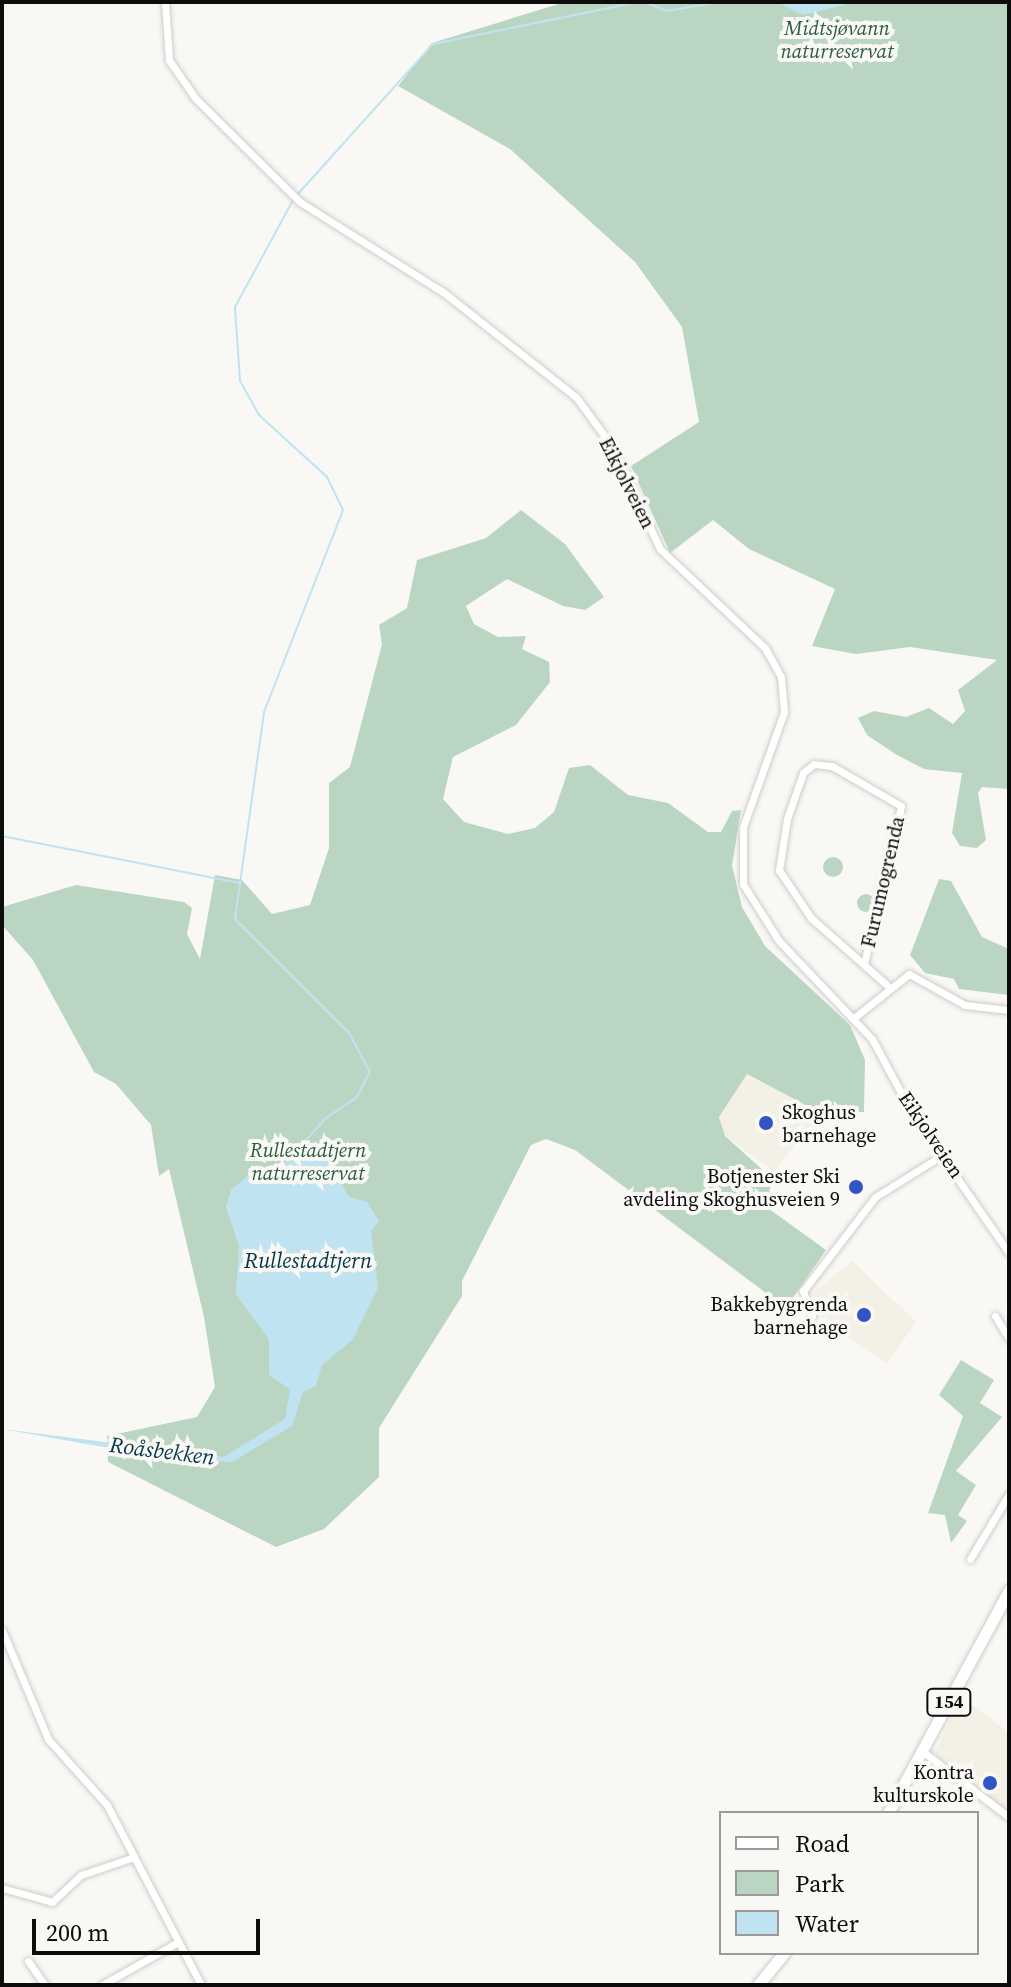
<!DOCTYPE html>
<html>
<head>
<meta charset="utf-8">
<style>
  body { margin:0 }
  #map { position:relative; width:1011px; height:1987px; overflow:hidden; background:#f9f8f5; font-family:"Source Serif 4",serif }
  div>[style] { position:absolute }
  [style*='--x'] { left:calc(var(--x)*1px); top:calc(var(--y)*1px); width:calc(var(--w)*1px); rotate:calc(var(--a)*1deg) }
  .built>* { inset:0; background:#f3f0e5 }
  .green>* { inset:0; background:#bad6c3 }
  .round { border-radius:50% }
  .water>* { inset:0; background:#c0e3f2 }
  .stream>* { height:2px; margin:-1px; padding:0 1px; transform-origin:1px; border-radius:1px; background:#c0e3f2 }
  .roads { filter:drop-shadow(0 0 2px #cecdca) drop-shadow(0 0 2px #cecdca) }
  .street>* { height:7px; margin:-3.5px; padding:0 3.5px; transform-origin:3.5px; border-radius:3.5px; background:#fff }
  .primary>* { height:11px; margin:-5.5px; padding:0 5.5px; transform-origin:5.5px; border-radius:5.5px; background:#fff }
  .dots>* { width:22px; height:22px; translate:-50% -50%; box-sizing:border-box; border:4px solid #f9f8f5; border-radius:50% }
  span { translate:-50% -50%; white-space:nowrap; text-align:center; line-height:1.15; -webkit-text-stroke:8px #f9f8f5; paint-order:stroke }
  .shield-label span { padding:2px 6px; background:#f9f8f5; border:2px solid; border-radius:6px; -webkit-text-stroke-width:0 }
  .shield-label { font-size:18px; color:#0d0d0c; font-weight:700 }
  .park-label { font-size:20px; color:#2a5b3e; font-style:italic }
  .street-label { font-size:20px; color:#0d0d0c }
  .poi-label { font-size:20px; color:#0d0d0c }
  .left { translate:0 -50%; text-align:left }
  .right { translate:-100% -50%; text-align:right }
  .water-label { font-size:22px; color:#043748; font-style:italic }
  .frame { position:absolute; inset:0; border:4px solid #0d0d0c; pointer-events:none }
  .legend { position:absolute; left:719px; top:1811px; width:260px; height:144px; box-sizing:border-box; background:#f9f8f5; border:2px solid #9b9a98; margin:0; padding:10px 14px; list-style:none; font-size:24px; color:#0d0d0c }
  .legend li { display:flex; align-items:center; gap:16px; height:40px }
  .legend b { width:40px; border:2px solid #9b9a98 }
  .scale { position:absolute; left:32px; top:1919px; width:228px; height:36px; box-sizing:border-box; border:4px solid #0d0d0c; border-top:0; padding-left:10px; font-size:24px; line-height:28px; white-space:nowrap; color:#0d0d0c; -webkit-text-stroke:6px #f9f8f5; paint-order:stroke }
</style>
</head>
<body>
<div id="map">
  <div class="built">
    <i style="clip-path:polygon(747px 1074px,821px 1113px,774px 1172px,725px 1136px,719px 1116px)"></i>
    <i style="clip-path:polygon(852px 1261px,916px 1322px,887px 1364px,823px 1319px,813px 1293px)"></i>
    <i style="clip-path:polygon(961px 1696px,1009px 1733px,1009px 1813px,935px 1753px)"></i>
  </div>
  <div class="green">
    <i style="clip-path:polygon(565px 2px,1009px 2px,1009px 789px,982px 787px,978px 793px,986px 840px,977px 848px,960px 846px,952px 833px,962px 773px,924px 769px,897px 755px,867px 735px,858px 718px,874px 711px,906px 717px,929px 708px,953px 724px,965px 711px,958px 690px,997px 660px,910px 647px,856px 654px,812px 646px,835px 589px,749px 549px,713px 520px,670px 553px,631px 466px,699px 422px,682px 327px,635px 262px,510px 149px,398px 86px,432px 43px)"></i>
    <i style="clip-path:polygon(521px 510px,565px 544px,604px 597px,585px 610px,563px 606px,507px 579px,466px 606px,474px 624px,498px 637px,526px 636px,522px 649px,549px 662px,550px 682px,516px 725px,453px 757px,443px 799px,464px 822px,508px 834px,535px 828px,554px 812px,569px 768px,590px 765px,628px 795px,668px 803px,708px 832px,721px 832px,732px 811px,741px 810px,732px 866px,742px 907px,765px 946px,850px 1025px,865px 1060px,864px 1112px,821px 1113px,747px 1074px,719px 1117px,725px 1136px,773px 1179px,765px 1206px,826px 1250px,786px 1308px,575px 1150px,546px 1139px,531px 1145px,462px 1281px,462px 1296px,379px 1428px,379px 1477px,324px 1529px,276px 1547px,108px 1462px,107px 1436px,197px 1417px,215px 1387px,204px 1317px,169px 1169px,159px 1176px,151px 1125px,116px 1084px,94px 1072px,33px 960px,2px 925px,2px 907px,76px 885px,184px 902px,192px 908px,187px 934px,200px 959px,215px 875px,242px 880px,272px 914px,310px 905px,329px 848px,329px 783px,350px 767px,382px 644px,379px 625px,407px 608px,417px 560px,486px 538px)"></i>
    <i class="round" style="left:823px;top:857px;width:20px;height:20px"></i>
    <i style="clip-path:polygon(939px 879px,951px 881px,982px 937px,1009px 949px,1009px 995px,959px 989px,954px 979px,925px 973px,910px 955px)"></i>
    <i class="round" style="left:857px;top:894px;width:18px;height:18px"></i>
    <i style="clip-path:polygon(961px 1360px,994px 1380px,980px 1403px,1002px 1417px,956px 1471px,976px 1485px,958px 1515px,967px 1521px,951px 1543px,945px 1515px,928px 1513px,963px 1416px,939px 1395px)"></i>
  </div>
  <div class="water">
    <i style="clip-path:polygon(777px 2px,857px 2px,803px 15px)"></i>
    <i style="clip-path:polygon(312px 1157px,328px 1160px,349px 1197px,367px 1202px,379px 1221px,371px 1231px,378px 1288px,353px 1339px,322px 1365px,316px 1386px,303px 1392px,292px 1426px,232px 1462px,171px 1459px,2px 1429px,224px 1457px,285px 1419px,290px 1389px,269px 1375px,269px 1339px,236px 1295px,239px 1246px,226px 1207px,231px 1190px,256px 1169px)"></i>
  </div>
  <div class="stream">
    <i style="--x:645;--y:2;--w:23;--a:23"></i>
    <i style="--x:666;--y:11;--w:55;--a:-9.5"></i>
    <i style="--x:297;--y:195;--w:203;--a:-48"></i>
    <i style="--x:433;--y:44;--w:208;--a:-11.6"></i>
    <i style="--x:2;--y:836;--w:242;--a:11.2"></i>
    <i style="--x:286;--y:1162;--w:59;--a:-47.7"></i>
    <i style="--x:326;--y:1118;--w:37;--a:-34"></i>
    <i style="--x:357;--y:1097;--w:28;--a:-63"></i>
    <i style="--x:370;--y:1072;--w:44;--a:-118.3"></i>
    <i style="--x:349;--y:1033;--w:161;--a:-135"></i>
    <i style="--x:235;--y:919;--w:209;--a:-82"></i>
    <i style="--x:264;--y:712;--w:217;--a:-68.6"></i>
    <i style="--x:343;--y:510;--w:37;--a:-116"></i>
    <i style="--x:327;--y:477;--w:92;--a:-137.6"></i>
    <i style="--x:259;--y:415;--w:39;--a:-119"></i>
    <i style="--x:240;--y:381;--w:74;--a:-93.9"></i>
    <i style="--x:235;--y:307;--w:122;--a:-61.5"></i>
  </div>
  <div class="roads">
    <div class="street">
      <i style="--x:165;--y:2;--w:58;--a:86.1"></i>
      <i style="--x:169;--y:60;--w:47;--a:55.3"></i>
      <i style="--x:196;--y:99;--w:146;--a:44.7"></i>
      <i style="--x:300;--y:202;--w:169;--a:32.2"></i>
      <i style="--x:443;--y:292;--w:169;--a:38.3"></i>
      <i style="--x:576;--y:397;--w:64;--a:53.8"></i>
      <i style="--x:614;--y:449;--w:110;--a:65.3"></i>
      <i style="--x:660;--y:549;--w:144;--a:43.3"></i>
      <i style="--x:765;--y:648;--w:33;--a:61"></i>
      <i style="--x:781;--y:677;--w:35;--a:85"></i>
      <i style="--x:784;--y:712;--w:122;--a:109.6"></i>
      <i style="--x:743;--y:827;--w:57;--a:90"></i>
      <i style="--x:743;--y:884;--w:67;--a:57.7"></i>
      <i style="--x:779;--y:941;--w:135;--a:46.5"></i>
      <i style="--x:872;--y:1039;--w:82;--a:61.6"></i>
      <i style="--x:911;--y:1111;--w:173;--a:55.4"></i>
      <i style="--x:864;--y:964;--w:162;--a:-76.8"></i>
      <i style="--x:901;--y:806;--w:80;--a:-149.9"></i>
      <i style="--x:832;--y:766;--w:18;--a:-174"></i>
      <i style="--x:814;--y:764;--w:14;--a:141"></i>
      <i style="--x:803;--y:773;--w:49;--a:109.2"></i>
      <i style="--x:787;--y:819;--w:52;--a:98.9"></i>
      <i style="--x:779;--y:870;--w:58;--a:56.3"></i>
      <i style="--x:811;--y:918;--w:101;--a:41.4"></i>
      <i style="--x:855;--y:1017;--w:69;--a:-38.5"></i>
      <i style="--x:909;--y:974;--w:64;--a:29"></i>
      <i style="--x:965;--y:1005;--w:44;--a:6.5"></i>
      <i style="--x:812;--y:1316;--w:27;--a:-110"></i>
      <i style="--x:803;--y:1291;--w:118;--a:-52.5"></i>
      <i style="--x:875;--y:1197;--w:81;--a:-31.9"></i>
      <i style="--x:995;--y:1316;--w:26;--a:58"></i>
      <i style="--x:970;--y:1559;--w:76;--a:-59"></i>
      <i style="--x:2;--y:1630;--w:118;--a:67.1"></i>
      <i style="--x:48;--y:1739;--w:89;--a:48.2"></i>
      <i style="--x:107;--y:1805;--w:203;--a:62.4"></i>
      <i style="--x:922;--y:1751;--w:109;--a:37.2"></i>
      <i style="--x:2;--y:1888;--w:52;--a:15.6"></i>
      <i style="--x:52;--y:1902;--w:40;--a:-43"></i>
      <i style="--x:81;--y:1875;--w:56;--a:-18.8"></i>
      <i style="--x:28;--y:1961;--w:29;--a:55"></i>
      <i style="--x:102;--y:1985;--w:87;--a:-29.5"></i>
    </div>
    <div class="primary">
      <i style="--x:888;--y:1813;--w:254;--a:-61.5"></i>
      <i style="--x:758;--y:1985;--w:41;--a:-50.9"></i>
    </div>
  </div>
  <div class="dots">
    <i style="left:766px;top:1123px;background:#3255c5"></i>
    <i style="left:856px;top:1187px;background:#3255c5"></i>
    <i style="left:864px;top:1315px;background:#3255c5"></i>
    <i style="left:990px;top:1783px;background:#3255c5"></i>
  </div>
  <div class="shield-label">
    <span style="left:949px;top:1702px">154</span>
  </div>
  <div class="park-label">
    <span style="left:837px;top:40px">Midtsjøvann<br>naturreservat</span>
    <span style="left:308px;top:1162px">Rullestadtjern<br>naturreservat</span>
  </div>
  <div class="street-label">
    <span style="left:627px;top:483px;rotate:63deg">Eikjolveien</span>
    <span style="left:883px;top:882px;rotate:-77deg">Furumogrenda</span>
    <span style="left:931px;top:1135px;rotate:56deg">Eikjolveien</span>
  </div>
  <div class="poi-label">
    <span class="left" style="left:782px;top:1124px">Skoghus<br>barnehage</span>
    <span class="right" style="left:840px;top:1188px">Botjenester Ski<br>avdeling Skoghusveien 9</span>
    <span class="right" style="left:848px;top:1316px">Bakkebygrenda<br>barnehage</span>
    <span class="right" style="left:974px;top:1784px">Kontra<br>kulturskole</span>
  </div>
  <div class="water-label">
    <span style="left:308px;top:1261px">Rullestadtjern</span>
    <span style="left:162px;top:1451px;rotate:7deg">Roåsbekken</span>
  </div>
  <div class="frame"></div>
  <ul class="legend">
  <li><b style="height:10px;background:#fff"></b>Road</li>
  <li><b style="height:22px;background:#bad6c3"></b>Park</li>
  <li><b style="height:22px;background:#c0e3f2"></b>Water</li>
  </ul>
  <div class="scale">200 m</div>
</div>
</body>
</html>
